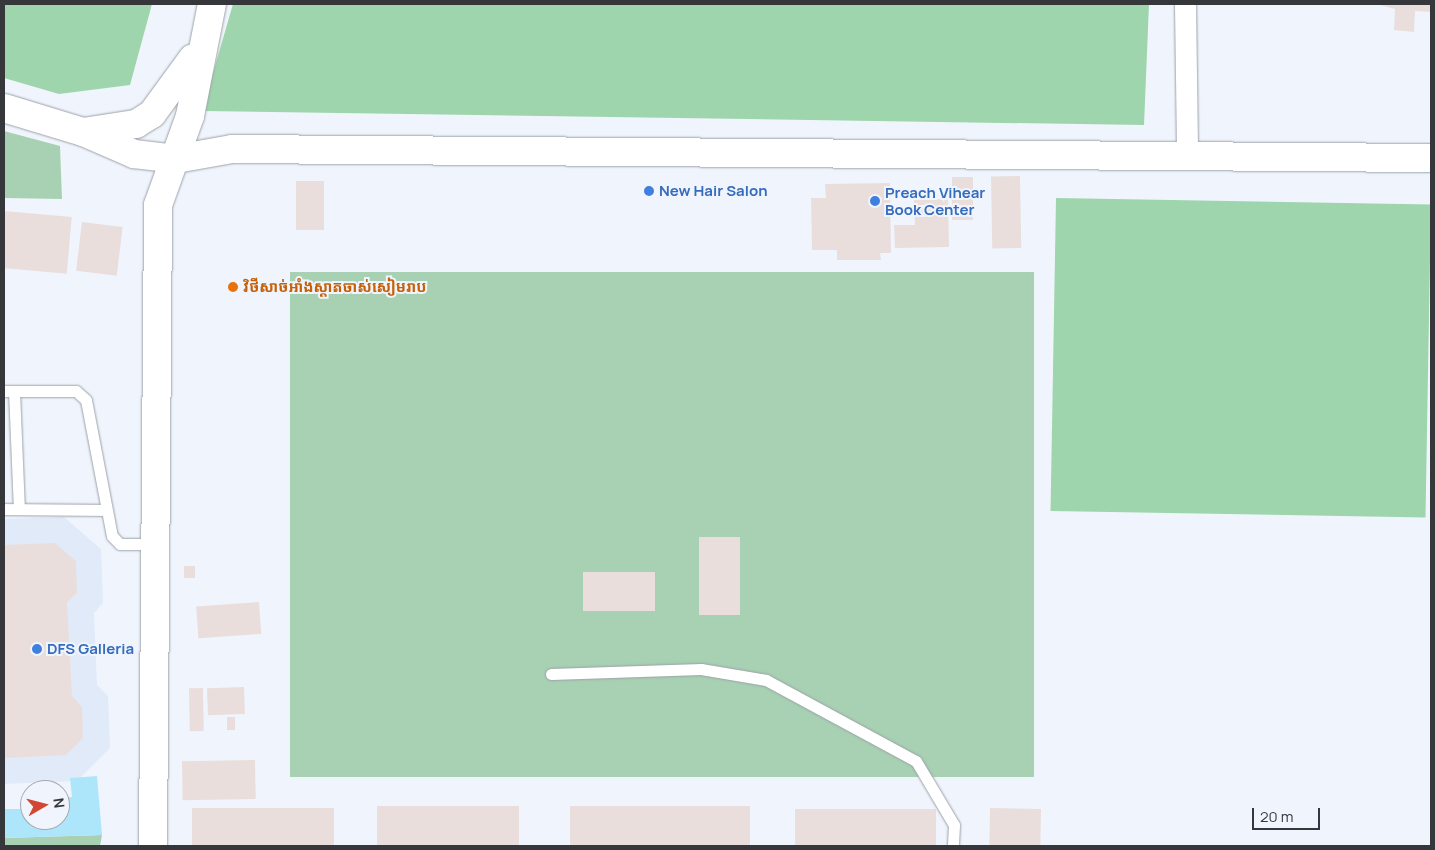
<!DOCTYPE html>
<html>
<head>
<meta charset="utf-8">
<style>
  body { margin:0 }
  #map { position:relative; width:1435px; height:850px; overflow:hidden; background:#f0f5fd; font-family:Manrope,"Noto Sans Khmer",sans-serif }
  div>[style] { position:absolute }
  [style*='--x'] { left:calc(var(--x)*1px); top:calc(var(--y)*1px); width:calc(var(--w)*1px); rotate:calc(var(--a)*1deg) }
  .built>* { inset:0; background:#e1eaf9 }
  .green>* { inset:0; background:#a7d1b2; transform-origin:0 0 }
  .forest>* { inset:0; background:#9ed5ac; transform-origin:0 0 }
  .water>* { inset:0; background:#ade6fa }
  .building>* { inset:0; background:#e9dedb; transform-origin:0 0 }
  .roads { filter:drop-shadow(0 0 1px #9da1a9) drop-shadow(0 0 1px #9da1a9) }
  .lane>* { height:11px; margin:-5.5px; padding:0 5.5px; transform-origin:5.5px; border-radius:5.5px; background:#fff }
  .street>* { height:21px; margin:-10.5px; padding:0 10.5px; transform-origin:10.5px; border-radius:10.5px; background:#fff }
  .secondary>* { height:28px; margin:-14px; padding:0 14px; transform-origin:14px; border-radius:14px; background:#fff }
  .dots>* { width:14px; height:14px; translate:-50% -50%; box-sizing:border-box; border:2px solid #f0f5fd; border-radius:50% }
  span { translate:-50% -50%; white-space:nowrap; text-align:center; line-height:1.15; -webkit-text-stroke:4px #f0f5fd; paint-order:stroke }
  .shop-label { font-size:15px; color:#366cbe; font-weight:700 }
  .left { translate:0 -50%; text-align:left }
  .food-label { font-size:15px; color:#c56008; font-weight:700 }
  .frame { position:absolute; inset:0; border:5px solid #35373b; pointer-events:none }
  .north { position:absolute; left:20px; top:780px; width:50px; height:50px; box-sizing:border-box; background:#f0f5fd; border:1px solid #a5a9af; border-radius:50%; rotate:82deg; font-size:14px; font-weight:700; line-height:20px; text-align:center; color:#35373b }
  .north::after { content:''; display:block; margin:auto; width:18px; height:22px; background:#d34732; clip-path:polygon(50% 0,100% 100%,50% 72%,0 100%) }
  .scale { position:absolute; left:1252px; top:808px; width:68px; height:22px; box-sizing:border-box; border:2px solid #35373b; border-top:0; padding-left:6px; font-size:15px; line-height:18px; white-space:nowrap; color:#35373b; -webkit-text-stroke:4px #f0f5fd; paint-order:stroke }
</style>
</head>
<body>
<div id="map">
  <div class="built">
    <i style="clip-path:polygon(64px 517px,101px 549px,103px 603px,94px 613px,97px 685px,108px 696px,110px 748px,77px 781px,4px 784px,4px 519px)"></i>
  </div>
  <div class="green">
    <i style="clip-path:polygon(4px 131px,60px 146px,62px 199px,4px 198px)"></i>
    <i style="left:290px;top:272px;width:744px;height:505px"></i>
    <i style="clip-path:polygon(102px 835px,100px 846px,4px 846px,4px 838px)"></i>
  </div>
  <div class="forest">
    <i style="clip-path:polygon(4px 4px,152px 4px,130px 85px,59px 94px,4px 78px)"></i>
    <i style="clip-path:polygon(233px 4px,1149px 4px,1144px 125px,202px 111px)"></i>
    <i style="left:1056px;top:198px;width:375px;height:313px;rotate:1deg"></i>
  </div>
  <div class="water">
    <i style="clip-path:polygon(97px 776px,102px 835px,4px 838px,4px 809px,25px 809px,26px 799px,30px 799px,30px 820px,60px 820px,60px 798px,72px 797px,70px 778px)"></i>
  </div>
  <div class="building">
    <i style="clip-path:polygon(1376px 4px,1431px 4px,1431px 12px,1415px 11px,1414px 32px,1394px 30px,1395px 9px)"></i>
    <i style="left:1020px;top:176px;width:72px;height:29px;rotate:89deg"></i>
    <i style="left:952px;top:177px;width:21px;height:43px"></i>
    <i style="left:296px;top:181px;width:28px;height:49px"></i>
    <i style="clip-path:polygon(890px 183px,891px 253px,880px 253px,881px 260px,837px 260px,837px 250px,812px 250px,811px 198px,826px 198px,825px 184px)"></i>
    <i style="clip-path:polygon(948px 199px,949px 247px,895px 248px,894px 225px,915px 225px,914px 200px)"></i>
    <i style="left:4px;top:211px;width:68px;height:57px;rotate:5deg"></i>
    <i style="left:82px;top:222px;width:41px;height:49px;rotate:7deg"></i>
    <i style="left:699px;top:537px;width:41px;height:78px"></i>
    <i style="clip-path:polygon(55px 543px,76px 561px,77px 593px,67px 602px,72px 696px,82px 707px,83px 738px,66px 755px,4px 758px,4px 545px)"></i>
    <i style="left:184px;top:566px;width:11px;height:12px"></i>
    <i style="left:583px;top:572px;width:72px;height:39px"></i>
    <i style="left:259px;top:602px;width:32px;height:63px;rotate:86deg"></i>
    <i style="left:244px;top:687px;width:27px;height:37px;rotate:88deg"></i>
    <i style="left:203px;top:688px;width:43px;height:14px;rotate:89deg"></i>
    <i style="left:227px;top:717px;width:8px;height:13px"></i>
    <i style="left:255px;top:760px;width:39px;height:73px;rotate:89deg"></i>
    <i style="left:377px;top:806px;width:142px;height:40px"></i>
    <i style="left:570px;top:806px;width:180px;height:40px"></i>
    <i style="left:192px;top:808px;width:142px;height:38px"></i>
    <i style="left:990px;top:808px;width:51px;height:38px;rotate:1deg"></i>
    <i style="left:795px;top:809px;width:141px;height:37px"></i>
  </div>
  <div class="roads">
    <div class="lane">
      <i style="--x:4;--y:391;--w:72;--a:0"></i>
      <i style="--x:76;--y:391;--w:13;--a:42"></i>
      <i style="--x:86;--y:400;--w:138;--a:79.2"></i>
      <i style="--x:112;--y:536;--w:11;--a:45"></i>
      <i style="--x:120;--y:544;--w:34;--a:0"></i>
      <i style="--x:14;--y:391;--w:118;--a:87.6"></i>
      <i style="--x:4;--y:509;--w:101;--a:0.6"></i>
      <i style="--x:551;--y:674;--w:150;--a:-1.9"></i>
      <i style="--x:701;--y:669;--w:66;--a:9.6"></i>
      <i style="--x:766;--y:680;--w:170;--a:28.4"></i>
      <i style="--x:916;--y:761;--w:74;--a:59.3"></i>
      <i style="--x:954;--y:825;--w:21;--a:93"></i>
    </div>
    <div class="street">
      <i style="--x:1185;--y:4;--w:152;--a:89.2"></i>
    </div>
    <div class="secondary">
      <i style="--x:4;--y:108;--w:83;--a:16.9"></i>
      <i style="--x:83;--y:132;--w:56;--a:23.3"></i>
      <i style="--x:134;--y:154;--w:42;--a:6.8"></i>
      <i style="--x:176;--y:159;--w:57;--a:-10.1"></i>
      <i style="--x:232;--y:149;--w:1199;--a:0.43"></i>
      <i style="--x:83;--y:132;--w:54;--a:-8.6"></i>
      <i style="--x:136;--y:124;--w:19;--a:-32"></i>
      <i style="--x:152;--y:114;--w:69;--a:-53.8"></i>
      <i style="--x:153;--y:846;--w:641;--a:-89.55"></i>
      <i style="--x:158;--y:205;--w:95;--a:-70.2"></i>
      <i style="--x:190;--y:116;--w:114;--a:-78.9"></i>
    </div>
  </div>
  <div class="dots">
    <i style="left:649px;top:191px;background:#3f7fe0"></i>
    <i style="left:875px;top:201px;background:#3f7fe0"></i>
    <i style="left:233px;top:287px;background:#e8710a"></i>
    <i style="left:37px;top:649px;background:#3f7fe0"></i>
  </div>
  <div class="shop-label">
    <span class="left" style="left:659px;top:191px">New Hair Salon</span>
    <span class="left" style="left:885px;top:201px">Preach Vihear<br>Book Center</span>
    <span class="left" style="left:47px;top:649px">DFS Galleria</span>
  </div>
  <div class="food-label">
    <span class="left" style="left:243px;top:287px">វិថីសាច់អាំងស្តាតចាស់សៀមរាប</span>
  </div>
  <div class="frame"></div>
  <div class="north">N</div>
  <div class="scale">20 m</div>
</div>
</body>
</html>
